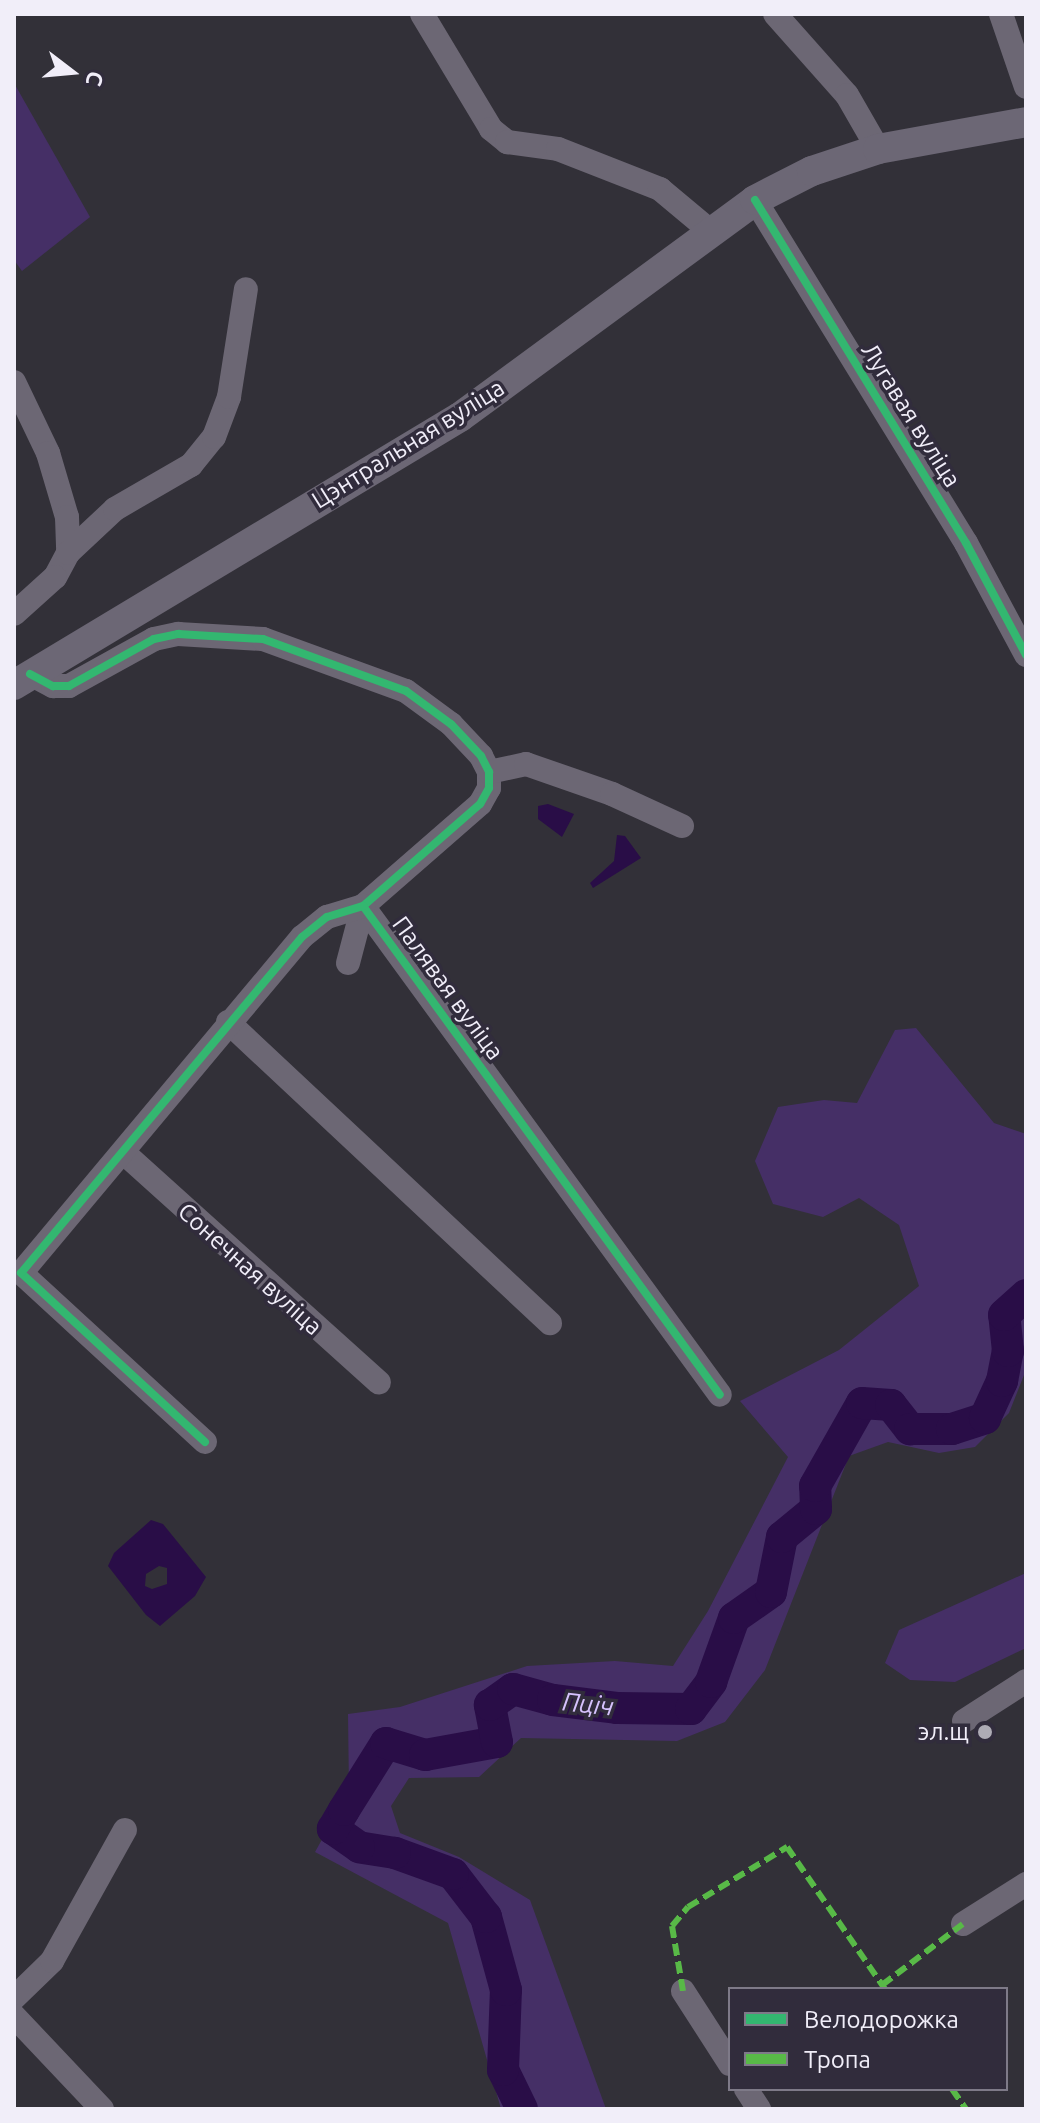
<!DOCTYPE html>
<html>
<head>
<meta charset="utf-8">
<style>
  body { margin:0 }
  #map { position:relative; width:1040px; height:2123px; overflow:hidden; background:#323038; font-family:Ubuntu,sans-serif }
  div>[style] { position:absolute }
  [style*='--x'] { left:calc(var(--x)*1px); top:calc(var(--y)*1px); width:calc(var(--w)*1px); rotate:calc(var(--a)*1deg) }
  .green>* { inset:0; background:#452f66 }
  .water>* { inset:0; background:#290d47 }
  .river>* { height:32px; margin:-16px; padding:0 16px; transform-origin:16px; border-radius:16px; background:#290d47 }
  .minor>* { height:24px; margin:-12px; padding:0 12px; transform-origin:12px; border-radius:12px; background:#6c6774 }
  .major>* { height:30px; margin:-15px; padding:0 15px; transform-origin:15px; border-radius:15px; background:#6c6775 }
  .quiet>* { height:6px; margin-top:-3px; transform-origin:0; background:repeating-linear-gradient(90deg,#58b947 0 12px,transparent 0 18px) }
  .cycleway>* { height:8px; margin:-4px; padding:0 4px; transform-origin:4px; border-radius:4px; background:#33b770 }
  .dots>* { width:22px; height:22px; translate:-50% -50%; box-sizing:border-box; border:4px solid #312c3c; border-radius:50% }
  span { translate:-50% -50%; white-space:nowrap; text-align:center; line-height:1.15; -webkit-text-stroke:7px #312c3c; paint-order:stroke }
  .street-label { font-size:24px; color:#f1eef9 }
  .poi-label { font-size:24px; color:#f1eef9 }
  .right { translate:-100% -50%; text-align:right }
  .water-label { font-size:26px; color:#d6c2fd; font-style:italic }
  .frame { position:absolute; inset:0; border:16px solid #f1eef9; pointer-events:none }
  .legend { position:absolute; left:728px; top:1987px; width:280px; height:104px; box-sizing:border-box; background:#312c3c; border:2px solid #7e7a88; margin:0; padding:10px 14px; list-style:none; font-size:24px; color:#f1eef9 }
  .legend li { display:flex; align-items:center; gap:16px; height:40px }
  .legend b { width:40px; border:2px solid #7e7a88 }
  .north { position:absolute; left:32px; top:32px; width:80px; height:80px; -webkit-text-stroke:6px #312c3c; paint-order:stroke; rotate:106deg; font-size:22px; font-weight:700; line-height:32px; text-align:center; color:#f1eef9 }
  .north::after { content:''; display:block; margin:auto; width:28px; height:36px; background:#f1eef9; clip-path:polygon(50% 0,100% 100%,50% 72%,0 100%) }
</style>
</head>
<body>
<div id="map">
  <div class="green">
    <i style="clip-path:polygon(14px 83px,90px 217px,22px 271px,14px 260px)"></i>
    <i style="clip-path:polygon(916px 1028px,994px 1123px,1026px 1134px,1026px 1370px,1009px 1413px,975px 1447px,939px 1453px,888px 1442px,849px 1456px,765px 1670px,725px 1722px,677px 1741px,521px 1738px,479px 1777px,409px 1778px,391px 1806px,400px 1833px,459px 1857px,530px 1900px,606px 2109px,501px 2109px,448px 1923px,315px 1852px,349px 1791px,348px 1714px,400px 1707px,527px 1666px,615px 1661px,673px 1666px,708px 1611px,788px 1457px,740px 1401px,839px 1350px,919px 1286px,899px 1225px,859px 1198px,823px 1217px,773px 1204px,755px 1161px,778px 1107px,824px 1100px,857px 1103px,895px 1030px)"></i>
    <i style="clip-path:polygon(1026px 1573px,1026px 1648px,955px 1682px,910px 1680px,885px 1663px,899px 1630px)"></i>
  </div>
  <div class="water">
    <i style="clip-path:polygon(548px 804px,574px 814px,562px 837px,538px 819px,538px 806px)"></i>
    <i style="clip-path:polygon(617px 835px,625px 836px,641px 858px,593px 888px,590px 883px,614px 861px)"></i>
    <i style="clip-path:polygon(evenodd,151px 1520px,163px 1524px,206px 1577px,195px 1596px,160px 1626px,146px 1615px,108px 1566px,114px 1553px,151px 1520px,159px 1566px,167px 1568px,167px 1584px,152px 1589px,145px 1586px,146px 1574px,159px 1566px)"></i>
  </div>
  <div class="river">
    <i style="--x:522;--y:2109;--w:43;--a:-116"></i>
    <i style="--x:503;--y:2070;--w:80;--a:-87.9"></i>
    <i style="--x:506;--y:1990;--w:76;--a:-105.3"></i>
    <i style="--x:486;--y:1917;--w:54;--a:-127.5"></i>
    <i style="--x:453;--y:1874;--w:62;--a:-160.1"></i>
    <i style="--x:395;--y:1853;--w:36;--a:-171"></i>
    <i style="--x:359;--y:1847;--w:32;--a:-145"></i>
    <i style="--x:333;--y:1829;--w:22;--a:-60"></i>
    <i style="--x:344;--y:1810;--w:79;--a:-57.9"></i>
    <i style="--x:386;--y:1743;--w:41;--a:17.1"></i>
    <i style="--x:425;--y:1755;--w:73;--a:-10.2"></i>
    <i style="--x:497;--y:1742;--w:38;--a:-101"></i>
    <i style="--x:490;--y:1705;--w:28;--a:-35"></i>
    <i style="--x:513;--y:1689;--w:41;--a:15.4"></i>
    <i style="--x:553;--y:1700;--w:64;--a:7.1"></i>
    <i style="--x:617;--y:1708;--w:74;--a:0.8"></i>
    <i style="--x:691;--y:1709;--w:34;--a:-53"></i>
    <i style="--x:711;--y:1682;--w:68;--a:-70.2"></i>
    <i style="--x:734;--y:1618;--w:45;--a:-35.1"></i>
    <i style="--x:771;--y:1592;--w:56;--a:-78.7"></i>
    <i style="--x:782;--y:1537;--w:44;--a:-39.5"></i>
    <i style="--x:816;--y:1509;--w:23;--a:-92"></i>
    <i style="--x:815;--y:1486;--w:95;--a:-60.5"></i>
    <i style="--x:862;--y:1403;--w:29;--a:4"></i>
    <i style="--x:891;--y:1405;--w:31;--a:52"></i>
    <i style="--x:910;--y:1429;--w:42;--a:0"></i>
    <i style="--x:952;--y:1429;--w:35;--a:-18"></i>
    <i style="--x:985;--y:1418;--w:41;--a:-65.3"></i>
    <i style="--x:1002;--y:1381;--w:31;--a:-79"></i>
    <i style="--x:1008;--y:1351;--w:36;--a:-96"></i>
    <i style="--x:1004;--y:1315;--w:30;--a:-42"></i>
  </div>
  <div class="minor">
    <i style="--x:422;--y:14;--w:134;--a:59"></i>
    <i style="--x:491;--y:129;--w:21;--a:39"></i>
    <i style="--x:507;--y:142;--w:51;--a:7.8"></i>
    <i style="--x:558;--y:149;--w:110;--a:21.4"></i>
    <i style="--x:660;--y:189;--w:64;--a:39.9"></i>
    <i style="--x:775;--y:14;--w:108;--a:48.4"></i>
    <i style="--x:847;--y:95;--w:62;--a:60.1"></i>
    <i style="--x:1001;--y:14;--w:77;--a:71.1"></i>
    <i style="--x:755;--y:200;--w:403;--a:58.4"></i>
    <i style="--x:966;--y:543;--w:127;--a:61.8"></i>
    <i style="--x:14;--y:382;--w:79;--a:64.4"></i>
    <i style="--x:48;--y:453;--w:67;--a:73.5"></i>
    <i style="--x:67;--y:517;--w:36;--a:88"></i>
    <i style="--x:68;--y:553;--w:27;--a:118"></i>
    <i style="--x:55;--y:577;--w:55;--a:137.9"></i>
    <i style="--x:68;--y:553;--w:64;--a:-43.1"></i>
    <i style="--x:115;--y:509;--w:88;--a:-30.1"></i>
    <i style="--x:191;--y:465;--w:36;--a:-51"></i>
    <i style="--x:214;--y:437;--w:43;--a:-69.4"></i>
    <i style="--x:229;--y:397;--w:109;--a:-81.1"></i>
    <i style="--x:30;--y:674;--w:26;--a:28"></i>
    <i style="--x:53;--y:686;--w:16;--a:0"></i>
    <i style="--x:69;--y:686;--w:97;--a:-28.9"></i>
    <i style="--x:154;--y:639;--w:25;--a:-12"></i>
    <i style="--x:178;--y:634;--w:85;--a:3.4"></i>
    <i style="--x:263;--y:639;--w:152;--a:20"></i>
    <i style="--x:406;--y:691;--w:56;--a:36.3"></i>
    <i style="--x:451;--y:724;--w:44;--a:46.8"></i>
    <i style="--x:481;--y:756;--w:18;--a:63"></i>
    <i style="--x:489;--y:772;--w:16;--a:90"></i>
    <i style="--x:489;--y:788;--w:18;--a:119"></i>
    <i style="--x:480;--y:804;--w:155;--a:138.9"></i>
    <i style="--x:363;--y:906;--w:605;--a:53.87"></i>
    <i style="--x:489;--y:772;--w:38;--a:-12"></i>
    <i style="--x:526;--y:764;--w:91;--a:19.2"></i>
    <i style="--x:612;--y:794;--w:77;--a:24.6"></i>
    <i style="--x:348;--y:963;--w:59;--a:-75.3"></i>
    <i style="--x:228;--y:1022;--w:441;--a:43.1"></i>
    <i style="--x:124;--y:1153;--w:343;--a:42"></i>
    <i style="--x:205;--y:1442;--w:250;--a:-137.4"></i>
    <i style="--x:21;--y:1273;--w:438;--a:-50.1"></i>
    <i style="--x:302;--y:937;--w:32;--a:-39"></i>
    <i style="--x:327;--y:917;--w:38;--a:-17"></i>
    <i style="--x:964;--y:1721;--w:74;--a:-32.8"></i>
    <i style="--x:963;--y:1924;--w:75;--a:-32.4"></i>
    <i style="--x:683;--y:1991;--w:87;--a:57.2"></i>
    <i style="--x:14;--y:1998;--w:53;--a:-44.2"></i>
    <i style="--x:52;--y:1961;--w:150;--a:-60.9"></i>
    <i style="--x:14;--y:2016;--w:128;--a:46.6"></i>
    <i style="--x:746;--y:2089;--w:24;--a:57"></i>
  </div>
  <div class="major">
    <i style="--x:14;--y:685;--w:520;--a:-31"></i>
    <i style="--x:460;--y:417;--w:366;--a:-36.3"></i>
    <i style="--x:755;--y:200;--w:64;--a:-27"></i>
    <i style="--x:812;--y:171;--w:70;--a:-18.4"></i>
    <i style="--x:878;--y:149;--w:150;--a:-10.3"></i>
  </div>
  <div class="quiet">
    <i style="--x:882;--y:1985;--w:101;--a:-37"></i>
    <i style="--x:683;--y:1991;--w:66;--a:-99.6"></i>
    <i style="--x:672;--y:1926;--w:25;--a:-50"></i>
    <i style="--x:688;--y:1907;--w:116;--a:-31.2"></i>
    <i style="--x:787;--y:1847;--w:173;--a:55.4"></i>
    <i style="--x:952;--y:2089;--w:24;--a:55"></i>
  </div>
  <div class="cycleway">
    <i style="--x:755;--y:200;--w:403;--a:58.4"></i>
    <i style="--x:966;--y:543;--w:127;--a:61.8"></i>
    <i style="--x:30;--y:674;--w:26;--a:28"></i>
    <i style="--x:53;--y:686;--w:16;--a:0"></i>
    <i style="--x:69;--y:686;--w:97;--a:-28.9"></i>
    <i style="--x:154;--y:639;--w:25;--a:-12"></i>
    <i style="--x:178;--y:634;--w:85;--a:3.4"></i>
    <i style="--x:263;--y:639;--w:152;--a:20"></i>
    <i style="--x:406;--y:691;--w:56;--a:36.3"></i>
    <i style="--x:451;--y:724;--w:44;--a:46.8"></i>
    <i style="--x:481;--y:756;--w:18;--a:63"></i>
    <i style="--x:489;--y:772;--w:16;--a:90"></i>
    <i style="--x:489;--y:788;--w:18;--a:119"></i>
    <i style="--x:480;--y:804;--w:155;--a:138.9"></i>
    <i style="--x:363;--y:906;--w:605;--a:53.87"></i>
    <i style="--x:205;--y:1442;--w:250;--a:-137.4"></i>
    <i style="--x:21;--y:1273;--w:438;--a:-50.1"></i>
    <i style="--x:302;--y:937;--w:32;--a:-39"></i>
    <i style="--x:327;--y:917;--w:38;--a:-17"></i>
  </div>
  <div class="dots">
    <i style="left:985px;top:1732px;background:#aeacb5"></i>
  </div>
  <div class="street-label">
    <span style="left:911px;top:415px;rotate:58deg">Лугавая вуліца</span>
    <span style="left:408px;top:444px;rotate:-32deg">Цэнтральная вуліца</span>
    <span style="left:448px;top:988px;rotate:54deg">Палявая вуліца</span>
    <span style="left:250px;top:1269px;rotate:42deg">Сонечная вуліца</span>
  </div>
  <div class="poi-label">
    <span class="right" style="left:969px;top:1732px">эл.щ</span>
  </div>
  <div class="water-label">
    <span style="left:588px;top:1704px;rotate:6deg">Пціч</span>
  </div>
  <div class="frame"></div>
  <ul class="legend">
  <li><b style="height:10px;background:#33b770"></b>Велодорожка</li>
  <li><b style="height:10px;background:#58b947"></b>Тропа</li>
  </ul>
  <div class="north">С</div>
</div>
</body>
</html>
